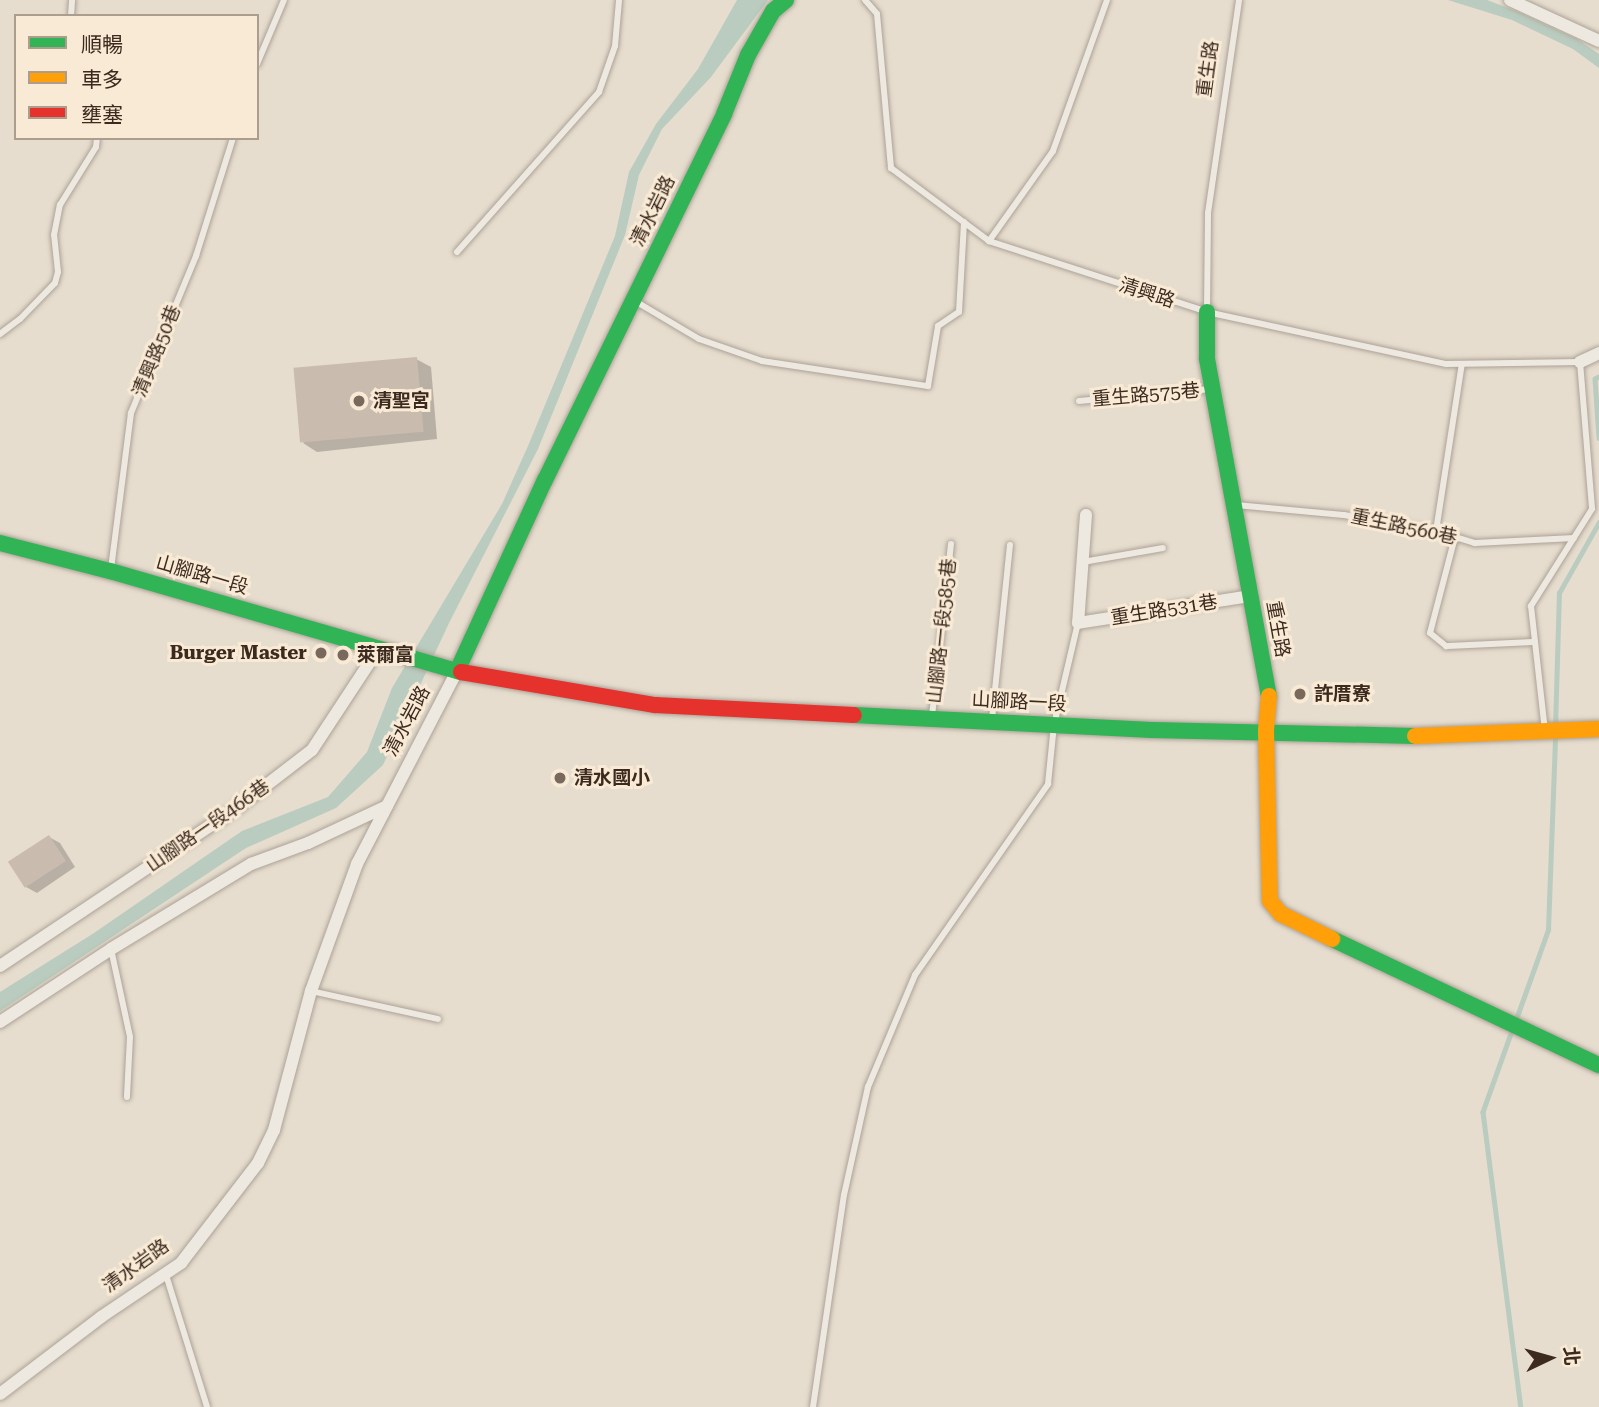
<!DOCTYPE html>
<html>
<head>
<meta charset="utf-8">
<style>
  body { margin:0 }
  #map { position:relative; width:1599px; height:1407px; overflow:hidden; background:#e6ddce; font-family:"Roboto Serif","Noto Sans TC",serif }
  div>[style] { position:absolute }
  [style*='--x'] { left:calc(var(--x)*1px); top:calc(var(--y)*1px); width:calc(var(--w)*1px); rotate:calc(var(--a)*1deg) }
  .water>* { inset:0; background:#b9ccbf }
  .shadow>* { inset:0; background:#0003 }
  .stream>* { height:4.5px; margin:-2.25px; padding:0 2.25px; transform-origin:2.25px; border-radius:2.25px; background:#b9ccbf }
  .building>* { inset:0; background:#cabbaf; transform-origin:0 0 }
  .roads { filter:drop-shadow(0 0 2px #aca297) drop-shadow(0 0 2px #aca297) }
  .lane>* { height:6px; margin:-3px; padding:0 3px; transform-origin:3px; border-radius:3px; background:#eee9e0 }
  .street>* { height:12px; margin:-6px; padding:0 6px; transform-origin:6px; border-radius:6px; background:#eee9e0 }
  .fast>* { height:16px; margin:-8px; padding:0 8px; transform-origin:8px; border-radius:8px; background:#30b455 }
  .slow>* { height:16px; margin:-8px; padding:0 8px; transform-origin:8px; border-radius:8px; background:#ff9f0a }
  .jam>* { height:16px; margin:-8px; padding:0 8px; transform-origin:8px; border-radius:8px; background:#e5322d }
  .dots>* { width:19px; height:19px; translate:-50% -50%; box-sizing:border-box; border:4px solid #f8ead5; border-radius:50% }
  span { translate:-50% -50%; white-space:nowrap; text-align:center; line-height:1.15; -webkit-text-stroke:6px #f8ead5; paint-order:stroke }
  .street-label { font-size:19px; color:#3c2a1e }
  .poi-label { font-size:19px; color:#3c2a1e; font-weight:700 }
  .left { translate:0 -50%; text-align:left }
  .right { translate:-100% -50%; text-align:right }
  .legend { position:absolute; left:14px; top:14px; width:245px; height:126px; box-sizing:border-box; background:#f8ead5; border:2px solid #ad9d8c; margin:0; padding:9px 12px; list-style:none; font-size:21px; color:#3c2a1e }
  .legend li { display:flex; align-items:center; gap:14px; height:35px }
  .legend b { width:35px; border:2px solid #ad9d8c }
  .north { position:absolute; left:1515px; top:1323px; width:70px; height:70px; -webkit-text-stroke:5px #f8ead5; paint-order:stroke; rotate:85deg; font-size:19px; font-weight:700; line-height:28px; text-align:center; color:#3c2a1e }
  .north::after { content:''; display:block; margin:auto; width:24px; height:32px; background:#3c2a1e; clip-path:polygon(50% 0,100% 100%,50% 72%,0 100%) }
</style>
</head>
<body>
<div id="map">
  <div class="water">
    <i style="clip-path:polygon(737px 0,768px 0,711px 77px,662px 129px,639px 175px,625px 235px,538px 449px,449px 623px,383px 765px,336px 808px,246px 848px,0 1011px,0 992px,94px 933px,242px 831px,328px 797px,367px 752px,392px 688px,502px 504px,528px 446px,615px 236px,629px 172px,656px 124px,698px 69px)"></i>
    <i style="clip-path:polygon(1448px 0,1487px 0,1516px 11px,1577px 39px,1599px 54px,1599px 68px,1573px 49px,1512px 20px)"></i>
  </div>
  <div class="shadow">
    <i style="clip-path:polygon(416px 359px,431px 367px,437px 439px,317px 452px,303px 443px)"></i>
    <i style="clip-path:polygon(49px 837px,60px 843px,75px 867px,37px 893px,26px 887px)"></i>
  </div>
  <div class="stream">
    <i style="--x:1599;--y:377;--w:4;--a:153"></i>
    <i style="--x:1595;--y:379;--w:59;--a:86.1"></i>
    <i style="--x:1555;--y:727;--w:134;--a:-88.3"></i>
    <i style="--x:1559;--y:593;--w:81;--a:-60.6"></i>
    <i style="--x:1515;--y:1022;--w:98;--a:-70.3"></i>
    <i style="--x:1548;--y:930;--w:194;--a:-87.9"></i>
    <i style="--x:1512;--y:1031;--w:86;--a:109.7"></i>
    <i style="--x:1483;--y:1112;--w:297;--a:82.7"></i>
  </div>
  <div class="building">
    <i style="left:417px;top:357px;width:75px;height:124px;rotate:85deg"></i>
    <i style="left:49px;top:835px;width:31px;height:49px;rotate:57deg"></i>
  </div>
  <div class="roads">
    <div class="lane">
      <i style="--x:865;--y:0;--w:18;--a:49"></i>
      <i style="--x:877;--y:14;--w:155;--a:84.8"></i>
      <i style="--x:891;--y:168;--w:122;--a:36.7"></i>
      <i style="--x:989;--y:241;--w:229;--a:18"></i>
      <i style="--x:1207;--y:312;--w:245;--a:12.3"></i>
      <i style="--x:1446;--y:364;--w:134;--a:-0.9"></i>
      <i style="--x:1580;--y:362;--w:147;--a:85.3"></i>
      <i style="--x:1592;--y:509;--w:115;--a:122.2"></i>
      <i style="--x:1531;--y:606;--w:125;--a:83.6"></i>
      <i style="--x:71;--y:16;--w:16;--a:-86"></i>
      <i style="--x:257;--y:64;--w:69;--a:-67.1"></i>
      <i style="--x:989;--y:241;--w:110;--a:-54.6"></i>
      <i style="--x:1053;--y:151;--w:160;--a:-70.3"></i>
      <i style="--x:457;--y:252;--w:214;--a:-48.4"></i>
      <i style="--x:599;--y:92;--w:49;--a:-70.8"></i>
      <i style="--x:615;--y:46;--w:46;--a:-85"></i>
      <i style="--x:635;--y:301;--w:74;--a:30.7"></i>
      <i style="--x:699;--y:339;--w:67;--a:19.2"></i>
      <i style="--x:762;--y:361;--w:168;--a:8.6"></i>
      <i style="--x:928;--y:386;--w:61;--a:-80.5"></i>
      <i style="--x:938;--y:326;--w:25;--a:-34"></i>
      <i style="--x:959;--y:312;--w:90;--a:-86.8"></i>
      <i style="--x:1207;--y:310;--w:97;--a:-89.4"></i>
      <i style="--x:1208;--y:213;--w:215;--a:-81.7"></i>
      <i style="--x:0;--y:334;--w:25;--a:-37"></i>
      <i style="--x:20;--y:319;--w:50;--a:-45.8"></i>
      <i style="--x:55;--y:283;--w:11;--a:-75"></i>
      <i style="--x:58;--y:272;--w:37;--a:-96"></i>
      <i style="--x:54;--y:235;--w:31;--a:-79"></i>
      <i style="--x:60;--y:205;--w:68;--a:-58.2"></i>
      <i style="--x:96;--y:147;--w:9;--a:-84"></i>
      <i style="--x:1079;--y:401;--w:132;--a:-5.2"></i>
      <i style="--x:1236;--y:505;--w:108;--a:5.3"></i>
      <i style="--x:1344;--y:515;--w:93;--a:9.9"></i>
      <i style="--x:1436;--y:531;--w:41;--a:17.1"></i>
      <i style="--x:1475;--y:543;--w:99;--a:-2.9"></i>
      <i style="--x:1436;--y:531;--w:169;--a:-81.2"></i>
      <i style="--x:1455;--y:537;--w:99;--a:104.6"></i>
      <i style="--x:1430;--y:633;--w:21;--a:39"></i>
      <i style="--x:1446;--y:646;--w:89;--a:-2.6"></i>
      <i style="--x:1083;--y:562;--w:81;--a:-9.9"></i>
      <i style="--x:111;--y:569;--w:157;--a:-82.7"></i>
      <i style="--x:131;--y:413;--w:170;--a:-67.5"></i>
      <i style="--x:196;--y:256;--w:124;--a:-72.6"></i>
      <i style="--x:932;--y:716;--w:173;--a:-83.7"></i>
      <i style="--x:992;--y:719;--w:175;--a:-84.1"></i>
      <i style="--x:111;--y:949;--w:90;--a:77.8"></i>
      <i style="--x:130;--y:1037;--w:60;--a:92.9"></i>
      <i style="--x:311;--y:991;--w:130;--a:12.4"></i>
      <i style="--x:166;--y:1275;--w:138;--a:72.7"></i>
      <i style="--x:813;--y:1407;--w:214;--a:-81.7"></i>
      <i style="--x:844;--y:1195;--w:111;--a:-77.5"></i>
      <i style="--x:868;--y:1087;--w:121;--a:-67.2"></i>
      <i style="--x:915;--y:975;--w:233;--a:-55.1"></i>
      <i style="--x:1048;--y:784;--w:59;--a:-84.2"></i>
      <i style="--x:1054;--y:725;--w:105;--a:-76.8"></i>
    </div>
    <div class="street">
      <i style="--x:1510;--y:0;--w:98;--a:24.7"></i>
      <i style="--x:1580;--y:362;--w:21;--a:-25"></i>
      <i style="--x:1086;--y:515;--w:108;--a:94.2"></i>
      <i style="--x:1078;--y:623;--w:174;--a:-8.9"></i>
      <i style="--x:0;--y:966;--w:286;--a:-33.7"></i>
      <i style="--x:238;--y:807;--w:93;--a:-37.6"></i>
      <i style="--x:312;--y:750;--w:122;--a:-56.7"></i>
      <i style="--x:0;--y:1022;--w:133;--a:-33.3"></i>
      <i style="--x:111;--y:949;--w:164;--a:-31.3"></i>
      <i style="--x:251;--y:864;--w:61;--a:-20.2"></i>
      <i style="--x:308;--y:843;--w:87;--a:-25.1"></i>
      <i style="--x:0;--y:1394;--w:127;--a:-37.3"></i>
      <i style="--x:101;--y:1317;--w:97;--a:-34"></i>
      <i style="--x:181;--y:1263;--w:126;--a:-52.4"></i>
      <i style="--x:258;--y:1163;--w:37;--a:-64"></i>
      <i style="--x:274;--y:1130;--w:144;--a:-75.1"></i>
      <i style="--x:311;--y:991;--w:135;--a:-70.1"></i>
      <i style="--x:357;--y:864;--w:217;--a:-62.6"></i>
    </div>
    <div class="fast">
      <i style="--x:1207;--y:312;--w:47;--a:90"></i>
      <i style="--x:1207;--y:359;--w:343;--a:79.6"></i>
      <i style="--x:0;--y:543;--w:114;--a:14.3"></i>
      <i style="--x:110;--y:571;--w:365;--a:16.1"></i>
      <i style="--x:457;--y:671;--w:210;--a:-65.3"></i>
      <i style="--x:545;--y:480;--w:407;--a:-63.9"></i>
      <i style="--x:724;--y:114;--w:64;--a:-67.9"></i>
      <i style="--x:748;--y:55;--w:51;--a:-60.4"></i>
      <i style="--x:773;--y:11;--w:17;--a:-40"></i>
      <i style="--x:854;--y:715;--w:298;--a:2.9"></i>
      <i style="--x:1152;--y:730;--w:263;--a:1.3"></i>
      <i style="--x:1332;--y:939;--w:295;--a:25.3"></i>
    </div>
    <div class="slow">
      <i style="--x:1269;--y:696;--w:35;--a:95"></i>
      <i style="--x:1266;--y:731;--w:170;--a:88.7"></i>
      <i style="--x:1270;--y:901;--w:17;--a:50"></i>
      <i style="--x:1281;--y:914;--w:57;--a:26.1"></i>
      <i style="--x:1415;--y:736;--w:184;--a:-2.2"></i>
    </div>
    <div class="jam">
      <i style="--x:461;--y:672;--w:197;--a:9.7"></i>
      <i style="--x:655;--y:705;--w:199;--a:2.9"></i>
    </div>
  </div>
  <div class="dots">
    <i style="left:359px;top:401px;background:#78695c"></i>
    <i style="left:321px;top:653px;background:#78695c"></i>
    <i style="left:343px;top:655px;background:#78695c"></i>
    <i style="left:1300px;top:694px;background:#78695c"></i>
    <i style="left:560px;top:778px;background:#78695c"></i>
  </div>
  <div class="street-label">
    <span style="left:1208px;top:69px;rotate:-82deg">重生路</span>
    <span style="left:653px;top:211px;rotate:-64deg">清水岩路</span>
    <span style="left:1147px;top:293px;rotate:18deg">清興路</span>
    <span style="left:157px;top:351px;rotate:-68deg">清興路50巷</span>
    <span style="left:1146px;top:395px;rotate:-5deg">重生路575巷</span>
    <span style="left:1404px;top:527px;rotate:12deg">重生路560巷</span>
    <span style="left:202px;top:575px;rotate:16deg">山腳路一段</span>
    <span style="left:1164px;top:610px;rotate:-9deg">重生路531巷</span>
    <span style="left:1278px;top:629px;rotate:80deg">重生路</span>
    <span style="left:942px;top:631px;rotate:-84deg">山腳路一段585巷</span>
    <span style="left:1019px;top:702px;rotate:3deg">山腳路一段</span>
    <span style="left:407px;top:721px;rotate:-62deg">清水岩路</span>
    <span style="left:208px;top:826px;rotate:-35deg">山腳路一段466巷</span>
    <span style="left:136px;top:1266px;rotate:-36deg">清水岩路</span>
  </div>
  <div class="poi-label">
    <span class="left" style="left:373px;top:401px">清聖宮</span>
    <span class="right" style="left:307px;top:653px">Burger Master</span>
    <span class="left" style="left:357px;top:655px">萊爾富</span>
    <span class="left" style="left:1314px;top:694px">許厝寮</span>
    <span class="left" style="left:574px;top:778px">清水國小</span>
  </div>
  <ul class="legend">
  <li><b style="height:9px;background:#30b455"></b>順暢</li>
  <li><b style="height:9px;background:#ff9f0a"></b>車多</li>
  <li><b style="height:9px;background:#e5322d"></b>壅塞</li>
  </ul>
  <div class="north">北</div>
</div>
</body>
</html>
